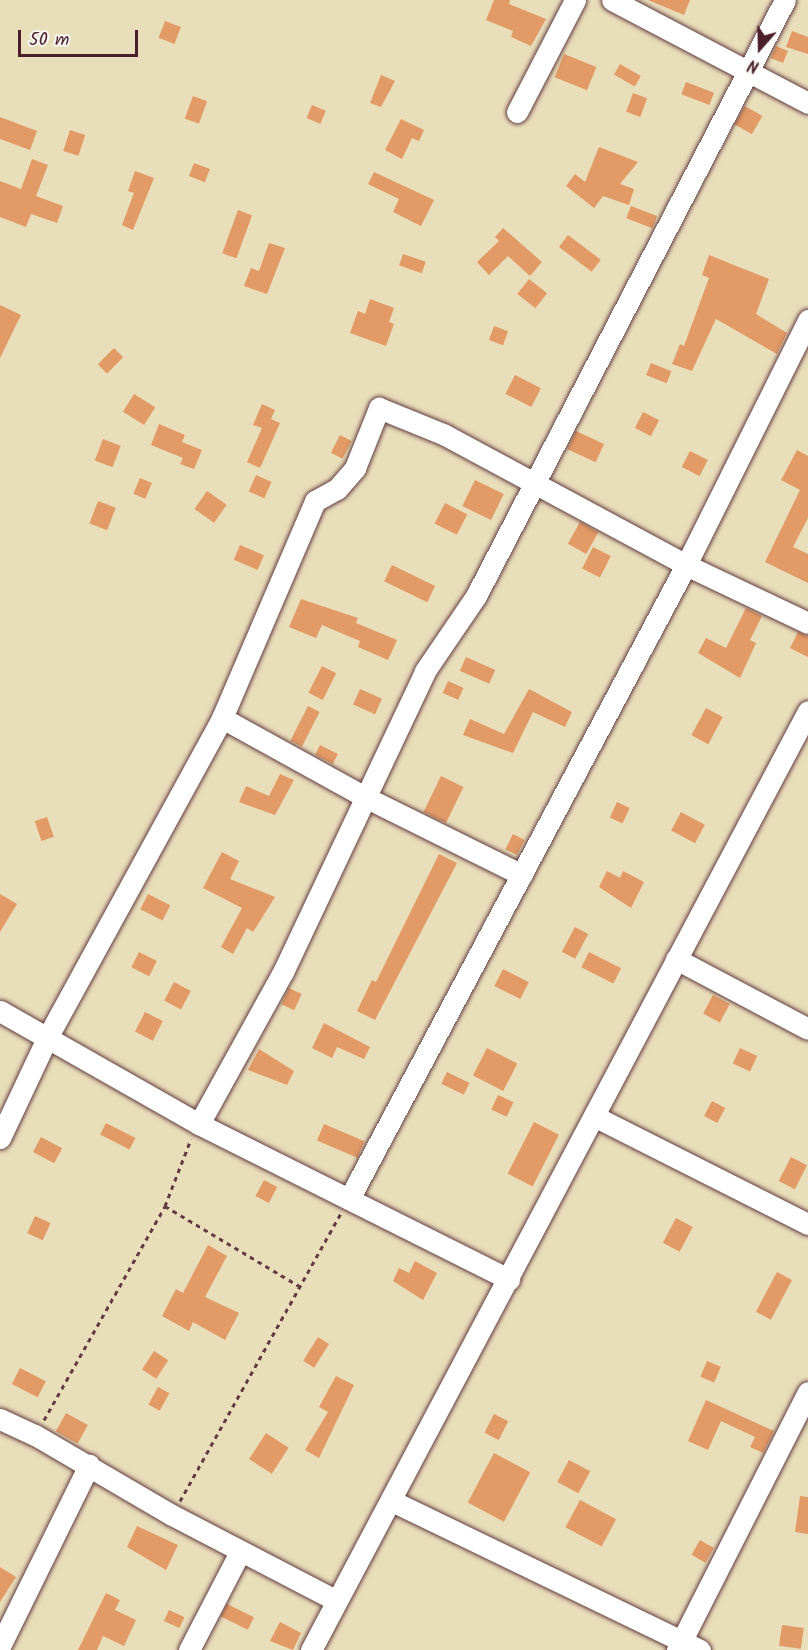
<!DOCTYPE html>
<html>
<head>
<meta charset="utf-8">
<style>
  body { margin:0 }
  #map { position:relative; width:808px; height:1650px; overflow:hidden; background:#e9deba; font-family:Kalam,sans-serif }
  div>[style] { position:absolute }
  [style*='--x'] { left:calc(var(--x)*1px); top:calc(var(--y)*1px); width:calc(var(--w)*1px); rotate:calc(var(--a)*1deg) }
  .building>* { inset:0; background:#e29a66; transform-origin:0 0 }
  .path>* { height:3px; margin-top:-1.5px; transform-origin:0; background:repeating-linear-gradient(90deg,#623c40 0 4.5px,transparent 0 9px) }
  .roads { filter:drop-shadow(0 0 2px #623c40) drop-shadow(0 0 2px #623c40) }
  .minor>* { height:21px; margin:-10.5px; padding:0 10.5px; transform-origin:10.5px; border-radius:10.5px; background:#fff }
  span { translate:-50% -50%; white-space:nowrap; text-align:center; line-height:1.15; -webkit-text-stroke:4.5px #f6f6f2; paint-order:stroke }
  .north { position:absolute; left:730px; top:18px; width:60px; height:60px; -webkit-text-stroke:4px #f6f6f2; paint-order:stroke; rotate:200deg; font-size:16px; font-weight:700; line-height:24px; text-align:center; color:#4a1f2b }
  .north::after { content:''; display:block; margin:auto; width:21px; height:27px; background:#4a1f2b; clip-path:polygon(50% 0,100% 100%,50% 72%,0 100%) }
  .scale { position:absolute; left:18px; top:30px; width:120px; height:27px; box-sizing:border-box; border:3px solid #4a1f2b; border-top:0; padding-left:8px; font-size:18px; line-height:21px; white-space:nowrap; color:#4a1f2b; -webkit-text-stroke:4px #f6f6f2; paint-order:stroke }
</style>
</head>
<body>
<div id="map">
  <div class="building">
    <i style="clip-path:polygon(494px 0,510px 0,509px 4px,546px 19px,531px 46px,511px 37px,513px 31px,486px 20px)"></i>
    <i style="clip-path:polygon(648px 0,690px 0,684px 15px)"></i>
    <i style="left:165px;top:21px;width:17px;height:18px;rotate:21deg"></i>
    <i style="clip-path:polygon(792px 31px,808px 37px,808px 54px,786px 47px)"></i>
    <i style="left:776px;top:46px;width:13px;height:13px;rotate:23deg"></i>
    <i style="left:564px;top:54px;width:35px;height:25px;rotate:22deg"></i>
    <i style="left:620px;top:64px;width:24px;height:12px;rotate:30deg"></i>
    <i style="clip-path:polygon(381px 75px,395px 81px,381px 107px,370px 103px)"></i>
    <i style="left:686px;top:82px;width:30px;height:13px;rotate:21deg"></i>
    <i style="left:633px;top:93px;width:15px;height:20px;rotate:20deg"></i>
    <i style="left:193px;top:96px;width:15px;height:24px;rotate:20deg"></i>
    <i style="left:312px;top:105px;width:15px;height:14px;rotate:23deg"></i>
    <i style="left:745px;top:106px;width:20px;height:21px;rotate:30deg"></i>
    <i style="clip-path:polygon(0 117px,37px 131px,30px 150px,0 139px)"></i>
    <i style="clip-path:polygon(401px 119px,424px 130px,419px 141px,412px 138px,402px 159px,385px 150px)"></i>
    <i style="left:70px;top:130px;width:16px;height:22px;rotate:18deg"></i>
    <i style="clip-path:polygon(599px 147px,638px 162px,620px 184px,634px 189px,629px 205px,603px 196px,594px 208px,566px 186px,575px 174px,585px 182px)"></i>
    <i style="clip-path:polygon(32px 159px,48px 165px,36px 196px,63px 206px,57px 223px,31px 214px,26px 227px,0 217px,0 181px,21px 189px)"></i>
    <i style="left:194px;top:163px;width:17px;height:14px;rotate:21deg"></i>
    <i style="clip-path:polygon(135px 171px,154px 178px,133px 230px,122px 225px,134px 193px,128px 191px)"></i>
    <i style="clip-path:polygon(374px 172px,434px 200px,421px 226px,393px 212px,399px 199px,368px 184px)"></i>
    <i style="left:631px;top:206px;width:28px;height:13px;rotate:21deg"></i>
    <i style="left:238px;top:210px;width:15px;height:46px;rotate:20deg"></i>
    <i style="clip-path:polygon(503px 228px,542px 262px,530px 276px,508px 256px,489px 275px,477px 262px,499px 241px,495px 237px)"></i>
    <i style="left:568px;top:235px;width:41px;height:15px;rotate:37deg"></i>
    <i style="clip-path:polygon(269px 243px,285px 248px,267px 294px,244px 286px,251px 268px,259px 271px)"></i>
    <i style="left:403px;top:254px;width:24px;height:12px;rotate:19deg"></i>
    <i style="clip-path:polygon(709px 255px,769px 279px,756px 314px,787px 333px,777px 354px,716px 319px,692px 371px,672px 364px,680px 344px,684px 346px,709px 278px,702px 275px)"></i>
    <i style="left:529px;top:279px;width:23px;height:19px;rotate:38deg"></i>
    <i style="clip-path:polygon(370px 299px,394px 308px,389px 322px,394px 324px,386px 346px,350px 333px,358px 311px,365px 314px)"></i>
    <i style="clip-path:polygon(0 305px,21px 315px,0 358px)"></i>
    <i style="left:494px;top:326px;width:15px;height:15px;rotate:20deg"></i>
    <i style="left:114px;top:348px;width:13px;height:23px;rotate:45deg"></i>
    <i style="left:651px;top:363px;width:22px;height:13px;rotate:22deg"></i>
    <i style="left:515px;top:375px;width:29px;height:21px;rotate:27deg"></i>
    <i style="left:134px;top:394px;width:25px;height:21px;rotate:32deg"></i>
    <i style="clip-path:polygon(262px 404px,275px 410px,271px 419px,280px 423px,260px 468px,247px 462px,262px 428px,253px 425px)"></i>
    <i style="left:643px;top:412px;width:18px;height:18px;rotate:27deg"></i>
    <i style="clip-path:polygon(159px 424px,185px 435px,182px 442px,202px 450px,194px 469px,180px 464px,183px 458px,151px 445px)"></i>
    <i style="left:576px;top:431px;width:31px;height:20px;rotate:25deg"></i>
    <i style="left:340px;top:435px;width:13px;height:20px;rotate:27deg"></i>
    <i style="left:103px;top:439px;width:19px;height:23px;rotate:21deg"></i>
    <i style="clip-path:polygon(797px 450px,808px 456px,808px 518px,793px 547px,808px 554px,808px 583px,765px 562px,800px 490px,781px 480px)"></i>
    <i style="left:690px;top:451px;width:20px;height:18px;rotate:27deg"></i>
    <i style="left:256px;top:475px;width:17px;height:18px;rotate:24deg"></i>
    <i style="left:140px;top:478px;width:13px;height:17px;rotate:23deg"></i>
    <i style="left:475px;top:480px;width:32px;height:29px;rotate:26deg"></i>
    <i style="left:207px;top:491px;width:24px;height:22px;rotate:35deg"></i>
    <i style="left:98px;top:501px;width:19px;height:24px;rotate:21deg"></i>
    <i style="left:445px;top:503px;width:25px;height:23px;rotate:27deg"></i>
    <i style="left:580px;top:522px;width:21px;height:25px;rotate:29deg"></i>
    <i style="left:240px;top:545px;width:26px;height:16px;rotate:23deg"></i>
    <i style="left:593px;top:547px;width:20px;height:24px;rotate:27deg"></i>
    <i style="left:392px;top:565px;width:48px;height:18px;rotate:26deg"></i>
    <i style="clip-path:polygon(301px 599px,358px 618px,356px 623px,397px 640px,388px 660px,358px 647px,360px 641px,322px 625px,316px 638px,289px 627px)"></i>
    <i style="clip-path:polygon(746px 608px,762px 616px,750px 640px,756px 643px,740px 678px,698px 653px,706px 638px,726px 648px)"></i>
    <i style="clip-path:polygon(798px 632px,808px 636px,808px 657px,790px 648px)"></i>
    <i style="left:466px;top:657px;width:32px;height:15px;rotate:24deg"></i>
    <i style="left:322px;top:666px;width:16px;height:30px;rotate:27deg"></i>
    <i style="left:448px;top:681px;width:17px;height:13px;rotate:24deg"></i>
    <i style="left:360px;top:689px;width:24px;height:17px;rotate:24deg"></i>
    <i style="clip-path:polygon(529px 689px,572px 712px,565px 727px,533px 712px,513px 753px,463px 735px,470px 719px,504px 734px)"></i>
    <i style="left:308px;top:706px;width:13px;height:39px;rotate:27deg"></i>
    <i style="left:706px;top:708px;width:19px;height:31px;rotate:28deg"></i>
    <i style="left:320px;top:745px;width:20px;height:11px;rotate:27deg"></i>
    <i style="clip-path:polygon(280px 774px,294px 780px,275px 815px,239px 802px,246px 786px,269px 796px)"></i>
    <i style="left:441px;top:776px;width:25px;height:40px;rotate:26deg"></i>
    <i style="left:617px;top:802px;width:14px;height:17px;rotate:25deg"></i>
    <i style="left:681px;top:812px;width:27px;height:21px;rotate:28deg"></i>
    <i style="left:47px;top:817px;width:21px;height:13px;rotate:71deg"></i>
    <i style="left:513px;top:834px;width:13px;height:17px;rotate:27deg"></i>
    <i style="clip-path:polygon(222px 852px,239px 861px,230px 879px,275px 897px,253px 932px,247px 928px,233px 954px,221px 947px,242px 908px,203px 888px)"></i>
    <i style="clip-path:polygon(439px 854px,457px 863px,375px 1020px,357px 1011px,372px 980px,376px 982px)"></i>
    <i style="clip-path:polygon(607px 871px,620px 878px,623px 871px,644px 882px,631px 908px,599px 887px)"></i>
    <i style="clip-path:polygon(0 894px,17px 904px,0 932px)"></i>
    <i style="left:148px;top:894px;width:25px;height:17px;rotate:27deg"></i>
    <i style="left:575px;top:927px;width:15px;height:28px;rotate:28deg"></i>
    <i style="left:139px;top:952px;width:20px;height:17px;rotate:27deg"></i>
    <i style="left:589px;top:952px;width:36px;height:17px;rotate:27deg"></i>
    <i style="left:503px;top:969px;width:29px;height:19px;rotate:27deg"></i>
    <i style="left:174px;top:982px;width:19px;height:21px;rotate:28deg"></i>
    <i style="left:289px;top:988px;width:14px;height:18px;rotate:25deg"></i>
    <i style="left:713px;top:995px;width:19px;height:21px;rotate:28deg"></i>
    <i style="left:145px;top:1012px;width:20px;height:22px;rotate:27deg"></i>
    <i style="clip-path:polygon(324px 1023px,370px 1047px,364px 1059px,337px 1047px,332px 1058px,312px 1048px)"></i>
    <i style="left:487px;top:1048px;width:34px;height:31px;rotate:27deg"></i>
    <i style="left:740px;top:1048px;width:19px;height:17px;rotate:25deg"></i>
    <i style="clip-path:polygon(259px 1049px,294px 1071px,287px 1085px,248px 1070px)"></i>
    <i style="left:447px;top:1072px;width:25px;height:13px;rotate:26deg"></i>
    <i style="left:498px;top:1095px;width:17px;height:16px;rotate:25deg"></i>
    <i style="left:712px;top:1101px;width:15px;height:17px;rotate:28deg"></i>
    <i style="left:534px;top:1122px;width:28px;height:58px;rotate:27deg"></i>
    <i style="left:106px;top:1123px;width:33px;height:13px;rotate:27deg"></i>
    <i style="left:324px;top:1124px;width:44px;height:18px;rotate:23deg"></i>
    <i style="left:41px;top:1137px;width:24px;height:17px;rotate:28deg"></i>
    <i style="left:791px;top:1157px;width:18px;height:27px;rotate:27deg"></i>
    <i style="left:264px;top:1180px;width:15px;height:18px;rotate:28deg"></i>
    <i style="left:35px;top:1216px;width:17px;height:19px;rotate:24deg"></i>
    <i style="left:676px;top:1218px;width:19px;height:28px;rotate:28deg"></i>
    <i style="clip-path:polygon(208px 1245px,227px 1256px,205px 1297px,239px 1313px,225px 1340px,193px 1322px,189px 1331px,162px 1316px,176px 1289px,183px 1293px)"></i>
    <i style="clip-path:polygon(415px 1261px,437px 1273px,423px 1300px,393px 1281px,399px 1268px,409px 1273px)"></i>
    <i style="left:777px;top:1272px;width:17px;height:45px;rotate:28deg"></i>
    <i style="left:318px;top:1337px;width:13px;height:28px;rotate:32deg"></i>
    <i style="left:154px;top:1351px;width:17px;height:22px;rotate:33deg"></i>
    <i style="left:707px;top:1361px;width:15px;height:17px;rotate:23deg"></i>
    <i style="left:20px;top:1368px;width:29px;height:18px;rotate:27deg"></i>
    <i style="clip-path:polygon(336px 1376px,354px 1385px,319px 1458px,305px 1450px,328px 1412px,319px 1407px)"></i>
    <i style="left:158px;top:1387px;width:13px;height:20px;rotate:29deg"></i>
    <i style="clip-path:polygon(706px 1400px,774px 1431px,763px 1453px,750px 1447px,755px 1437px,721px 1421px,708px 1450px,688px 1441px)"></i>
    <i style="left:66px;top:1413px;width:25px;height:21px;rotate:29deg"></i>
    <i style="left:494px;top:1414px;width:16px;height:21px;rotate:27deg"></i>
    <i style="left:266px;top:1433px;width:27px;height:31px;rotate:33deg"></i>
    <i style="left:494px;top:1453px;width:41px;height:56px;rotate:28deg"></i>
    <i style="left:569px;top:1460px;width:24px;height:25px;rotate:28deg"></i>
    <i style="clip-path:polygon(800px 1496px,808px 1497px,808px 1534px,795px 1532px)"></i>
    <i style="left:580px;top:1500px;width:41px;height:31px;rotate:28deg"></i>
    <i style="clip-path:polygon(137px 1526px,178px 1545px,166px 1570px,127px 1547px)"></i>
    <i style="left:700px;top:1540px;width:16px;height:17px;rotate:30deg"></i>
    <i style="clip-path:polygon(0 1567px,16px 1577px,0 1602px)"></i>
    <i style="clip-path:polygon(106px 1593px,120px 1600px,115px 1610px,136px 1620px,124px 1646px,103px 1636px,97px 1650px,78px 1650px)"></i>
    <i style="left:227px;top:1604px;width:30px;height:14px;rotate:26deg"></i>
    <i style="left:169px;top:1610px;width:17px;height:12px;rotate:25deg"></i>
    <i style="clip-path:polygon(280px 1622px,301px 1633px,293px 1650px,270px 1641px)"></i>
    <i style="left:782px;top:1625px;width:22px;height:21px;rotate:8deg"></i>
  </div>
  <div class="path">
    <i style="--x:165;--y:1206;--w:156;--a:30.8"></i>
    <i style="--x:44;--y:1420;--w:246;--a:-60.5"></i>
    <i style="--x:165;--y:1206;--w:72;--a:-68.8"></i>
    <i style="--x:180;--y:1501;--w:330;--a:-60.8"></i>
  </div>
  <div class="roads">
    <div class="minor">
      <i style="--x:612;--y:0;--w:221;--a:27.7"></i>
      <i style="--x:517;--y:112;--w:126;--a:-62.6"></i>
      <i style="--x:222;--y:718;--w:163;--a:28.9"></i>
      <i style="--x:365;--y:797;--w:175;--a:26.4"></i>
      <i style="--x:676;--y:959;--w:149;--a:27.9"></i>
      <i style="--x:0;--y:1011;--w:229;--a:29.6"></i>
      <i style="--x:199;--y:1124;--w:347;--a:26.6"></i>
      <i style="--x:594;--y:1116;--w:240;--a:26.8"></i>
      <i style="--x:199;--y:1124;--w:174;--a:-61.1"></i>
      <i style="--x:283;--y:972;--w:333;--a:-64.7"></i>
      <i style="--x:425;--y:671;--w:91;--a:-55.8"></i>
      <i style="--x:476;--y:596;--w:671;--a:-62.6"></i>
      <i style="--x:0;--y:1138;--w:110;--a:-64.8"></i>
      <i style="--x:47;--y:1038;--w:365;--a:-61.3"></i>
      <i style="--x:222;--y:718;--w:236;--a:-66.8"></i>
      <i style="--x:315;--y:501;--w:25;--a:-29"></i>
      <i style="--x:337;--y:489;--w:28;--a:-49"></i>
      <i style="--x:355;--y:468;--w:65;--a:-68.2"></i>
      <i style="--x:379;--y:408;--w:71;--a:22.2"></i>
      <i style="--x:445;--y:435;--w:274;--a:28.3"></i>
      <i style="--x:686;--y:565;--w:135;--a:25.4"></i>
      <i style="--x:349;--y:1199;--w:718;--a:-62.01"></i>
      <i style="--x:686;--y:565;--w:274;--a:-63.5"></i>
      <i style="--x:0;--y:1419;--w:38;--a:25"></i>
      <i style="--x:35;--y:1435;--w:159;--a:30.3"></i>
      <i style="--x:172;--y:1515;--w:184;--a:27.5"></i>
      <i style="--x:392;--y:1501;--w:342;--a:25.8"></i>
      <i style="--x:0;--y:1646;--w:202;--a:-63.8"></i>
      <i style="--x:189;--y:1650;--w:110;--a:-62.5"></i>
      <i style="--x:311;--y:1650;--w:1062;--a:-62.11"></i>
      <i style="--x:677;--y:1650;--w:289;--a:-63.1"></i>
    </div>
  </div>
  <div class="north">N</div>
  <div class="scale">50 m</div>
</div>
</body>
</html>
